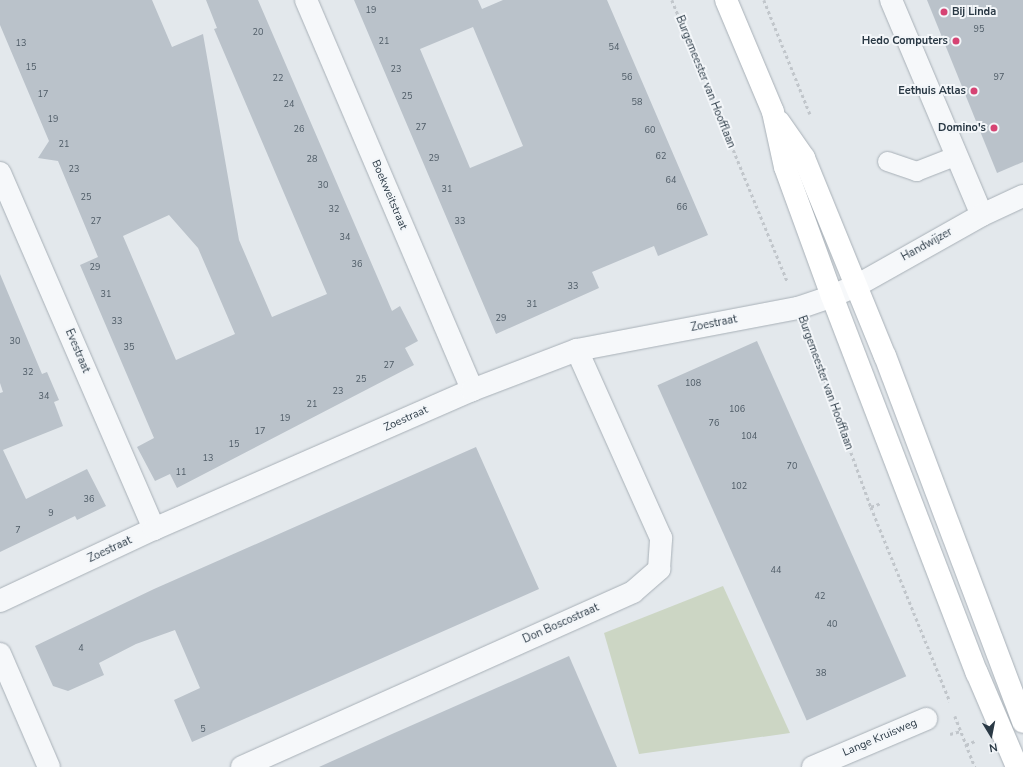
<!DOCTYPE html>
<html>
<head>
<meta charset="utf-8">
<style>
  body { margin:0 }
  #map { position:relative; width:1023px; height:767px; overflow:hidden; background:#e3e8ec; font-family:"Nunito Sans",sans-serif }
  div>[style] { position:absolute }
  [style*='--x'] { left:calc(var(--x)*1px); top:calc(var(--y)*1px); width:calc(var(--w)*1px); rotate:calc(var(--a)*1deg) }
  .green>* { inset:0; background:#ccd6c4 }
  .building>* { inset:0; background:#bac2ca; transform-origin:0 0 }
  .path>* { height:2.5px; margin-top:-1.25px; transform-origin:0; background:repeating-linear-gradient(90deg,#c1c6cb 0 3px,transparent 0 6px) }
  .roads { filter:drop-shadow(0 0 1px #a8b0b7) drop-shadow(0 0 1px #a8b0b7) }
  .service>* { height:19px; margin:-9.5px; padding:0 9.5px; transform-origin:9.5px; border-radius:9.5px; background:#f6f8fa }
  .minor>* { height:22px; margin:-11px; padding:0 11px; transform-origin:11px; border-radius:11px; background:#f6f8fa }
  .secondary>* { height:22px; margin:-11px; padding:0 11px; transform-origin:11px; border-radius:11px; background:#fff }
  .dots>* { width:11px; height:11px; translate:-50% -50%; box-sizing:border-box; border:2px solid #f3f6f9; border-radius:50% }
  span { translate:-50% -50%; white-space:nowrap; text-align:center; line-height:1.15; -webkit-text-stroke:4px #f3f6f9; paint-order:stroke }
  .number-label { font-size:9px; color:#4e5b66 }
  .number-label span { -webkit-text-stroke-width:0 }
  .poi-label { font-size:11px; color:#2a3945; font-weight:700 }
  .left { translate:0 -50%; text-align:left }
  .right { translate:-100% -50%; text-align:right }
  .street-label { font-size:11px; color:#2a3945 }
  .north { position:absolute; left:971px; top:715px; width:40px; height:40px; -webkit-text-stroke:3px #f3f6f9; paint-order:stroke; rotate:170deg; font-size:11px; font-weight:700; line-height:16px; text-align:center; color:#2a3945 }
  .north::after { content:''; display:block; margin:auto; width:14px; height:18px; background:#2a3945; clip-path:polygon(50% 0,100% 100%,50% 72%,0 100%) }
</style>
</head>
<body>
<div id="map">
  <div class="green">
    <i style="clip-path:polygon(723px 586px,790px 733px,639px 754px,604px 633px)"></i>
  </div>
  <div class="building">
    <i style="clip-path:polygon(evenodd,0 0,152px 0,172px 47px,203px 34px,239px 240px,272px 317px,327px 294px,214px 29px,217px 28px,206px 0,258px 0,392px 311px,400px 306px,418px 341px,405px 348px,414px 365px,177px 488px,170px 474px,155px 481px,137px 447px,154px 438px,80px 265px,98px 257px,58px 161px,38px 158px,49px 141px,0 25px,0 0,169px 215px,198px 248px,235px 334px,176px 360px,123px 236px,169px 215px)"></i>
    <i style="clip-path:polygon(evenodd,354px 0,478px 0,482px 9px,503px 0,607px 0,708px 235px,658px 256px,654px 246px,592px 272px,599px 288px,496px 334px,354px 0,473px 27px,523px 146px,470px 168px,420px 49px,473px 27px)"></i>
    <i style="clip-path:polygon(927px 0,1023px 0,1023px 162px,997px 173px)"></i>
    <i style="clip-path:polygon(0 274px,42px 374px,47px 372px,59px 400px,54px 402px,63px 426px,3px 450px,26px 499px,87px 469px,106px 506px,77px 520px,75px 516px,0 552px,0 393px,3px 392px,0 383px)"></i>
    <i style="left:757px;top:341px;width:367px;height:109px;rotate:66deg"></i>
    <i style="clip-path:polygon(476px 447px,539px 589px,192px 742px,174px 700px,200px 688px,175px 630px,136px 644px,99px 663px,104px 675px,68px 691px,53px 686px,35px 646px,154px 589px)"></i>
    <i style="clip-path:polygon(569px 656px,617px 767px,319px 767px,392px 734px)"></i>
  </div>
  <div class="path">
    <i style="--x:672;--y:0;--w:304;--a:67.7"></i>
    <i style="--x:764;--y:0;--w:123;--a:68"></i>
    <i style="--x:808;--y:334;--w:184;--a:70"></i>
    <i style="--x:871;--y:507;--w:210;--a:67.9"></i>
    <i style="--x:871;--y:507;--w:11;--a:-22"></i>
    <i style="--x:955;--y:716;--w:55;--a:68.6"></i>
    <i style="--x:950;--y:734;--w:11;--a:-15"></i>
    <i style="--x:966;--y:745;--w:10;--a:-24"></i>
  </div>
  <div class="roads">
    <div class="service">
      <i style="--x:887;--y:161;--w:31;--a:19"></i>
      <i style="--x:916;--y:171;--w:44;--a:-21.3"></i>
    </div>
    <div class="minor">
      <i style="--x:306;--y:0;--w:424;--a:66.9"></i>
      <i style="--x:891;--y:0;--w:233;--a:67.1"></i>
      <i style="--x:0;--y:173;--w:388;--a:66.6"></i>
      <i style="--x:0;--y:601;--w:170;--a:-25.1"></i>
      <i style="--x:154;--y:529;--w:347;--a:-23.6"></i>
      <i style="--x:472;--y:390;--w:112;--a:-20.9"></i>
      <i style="--x:577;--y:350;--w:225;--a:-10.8"></i>
      <i style="--x:798;--y:308;--w:36;--a:-19"></i>
      <i style="--x:832;--y:296;--w:26;--a:-23"></i>
      <i style="--x:856;--y:286;--w:145;--a:-29.4"></i>
      <i style="--x:982;--y:215;--w:45;--a:-24.9"></i>
      <i style="--x:0;--y:654;--w:123;--a:66.6"></i>
      <i style="--x:242;--y:767;--w:428;--a:-24.1"></i>
      <i style="--x:633;--y:592;--w:35;--a:-41"></i>
      <i style="--x:659;--y:569;--w:31;--a:-86"></i>
      <i style="--x:661;--y:538;--w:206;--a:-114.1"></i>
      <i style="--x:813;--y:767;--w:123;--a:-23"></i>
    </div>
    <div class="secondary">
      <i style="--x:726;--y:0;--w:121;--a:67.2"></i>
      <i style="--x:773;--y:112;--w:56;--a:77.7"></i>
      <i style="--x:785;--y:167;--w:137;--a:70"></i>
      <i style="--x:832;--y:296;--w:404;--a:69"></i>
      <i style="--x:977;--y:673;--w:102;--a:66.9"></i>
      <i style="--x:779;--y:122;--w:44;--a:55.2"></i>
      <i style="--x:804;--y:158;--w:214;--a:67.8"></i>
      <i style="--x:885;--y:356;--w:391;--a:69.3"></i>
    </div>
  </div>
  <div class="dots">
    <i style="left:944px;top:12px;background:#d64373"></i>
    <i style="left:956px;top:41px;background:#d64373"></i>
    <i style="left:974px;top:91px;background:#d64373"></i>
    <i style="left:994px;top:128px;background:#d64373"></i>
  </div>
  <div class="number-label">
    <span style="left:371px;top:10px">19</span>
    <span style="left:979px;top:29px">95</span>
    <span style="left:258px;top:32px">20</span>
    <span style="left:384px;top:41px">21</span>
    <span style="left:21px;top:43px">13</span>
    <span style="left:614px;top:47px">54</span>
    <span style="left:31px;top:67px">15</span>
    <span style="left:396px;top:69px">23</span>
    <span style="left:627px;top:77px">56</span>
    <span style="left:999px;top:77px">97</span>
    <span style="left:278px;top:78px">22</span>
    <span style="left:43px;top:94px">17</span>
    <span style="left:407px;top:96px">25</span>
    <span style="left:637px;top:102px">58</span>
    <span style="left:289px;top:104px">24</span>
    <span style="left:53px;top:119px">19</span>
    <span style="left:421px;top:127px">27</span>
    <span style="left:299px;top:129px">26</span>
    <span style="left:650px;top:130px">60</span>
    <span style="left:64px;top:144px">21</span>
    <span style="left:661px;top:156px">62</span>
    <span style="left:434px;top:158px">29</span>
    <span style="left:312px;top:159px">28</span>
    <span style="left:74px;top:169px">23</span>
    <span style="left:671px;top:180px">64</span>
    <span style="left:323px;top:185px">30</span>
    <span style="left:447px;top:189px">31</span>
    <span style="left:86px;top:197px">25</span>
    <span style="left:682px;top:207px">66</span>
    <span style="left:334px;top:209px">32</span>
    <span style="left:96px;top:221px">27</span>
    <span style="left:460px;top:221px">33</span>
    <span style="left:345px;top:237px">34</span>
    <span style="left:357px;top:264px">36</span>
    <span style="left:95px;top:267px">29</span>
    <span style="left:573px;top:286px">33</span>
    <span style="left:106px;top:294px">31</span>
    <span style="left:532px;top:304px">31</span>
    <span style="left:501px;top:318px">29</span>
    <span style="left:117px;top:321px">33</span>
    <span style="left:15px;top:341px">30</span>
    <span style="left:129px;top:347px">35</span>
    <span style="left:389px;top:365px">27</span>
    <span style="left:28px;top:372px">32</span>
    <span style="left:361px;top:379px">25</span>
    <span style="left:693px;top:383px">108</span>
    <span style="left:338px;top:391px">23</span>
    <span style="left:44px;top:396px">34</span>
    <span style="left:312px;top:404px">21</span>
    <span style="left:737px;top:409px">106</span>
    <span style="left:285px;top:418px">19</span>
    <span style="left:714px;top:423px">76</span>
    <span style="left:260px;top:431px">17</span>
    <span style="left:749px;top:436px">104</span>
    <span style="left:234px;top:444px">15</span>
    <span style="left:208px;top:458px">13</span>
    <span style="left:792px;top:466px">70</span>
    <span style="left:181px;top:472px">11</span>
    <span style="left:739px;top:486px">102</span>
    <span style="left:89px;top:499px">36</span>
    <span style="left:51px;top:513px">9</span>
    <span style="left:18px;top:530px">7</span>
    <span style="left:776px;top:570px">44</span>
    <span style="left:820px;top:596px">42</span>
    <span style="left:832px;top:624px">40</span>
    <span style="left:81px;top:648px">4</span>
    <span style="left:821px;top:673px">38</span>
    <span style="left:203px;top:729px">5</span>
  </div>
  <div class="poi-label">
    <span class="left" style="left:952px;top:12px">Bij Linda</span>
    <span class="right" style="left:948px;top:41px">Hedo Computers</span>
    <span class="right" style="left:966px;top:91px">Eethuis Atlas</span>
    <span class="right" style="left:986px;top:128px">Domino's</span>
  </div>
  <div class="street-label">
    <span style="left:705px;top:82px;rotate:68deg">Burgemeester van Hoofflaan</span>
    <span style="left:389px;top:195px;rotate:67deg">Boekweitstraat</span>
    <span style="left:927px;top:245px;rotate:-29deg">Handwijzer</span>
    <span style="left:714px;top:324px;rotate:-11deg">Zoestraat</span>
    <span style="left:77px;top:351px;rotate:67deg">Evestraat</span>
    <span style="left:825px;top:383px;rotate:70deg">Burgemeester van Hoofflaan</span>
    <span style="left:406px;top:419px;rotate:-24deg">Zoestraat</span>
    <span style="left:110px;top:550px;rotate:-25deg">Zoestraat</span>
    <span style="left:561px;top:624px;rotate:-24deg">Don Boscostraat</span>
    <span style="left:880px;top:738px;rotate:-23deg">Lange Kruisweg</span>
  </div>
  <div class="north">N</div>
</div>
</body>
</html>
